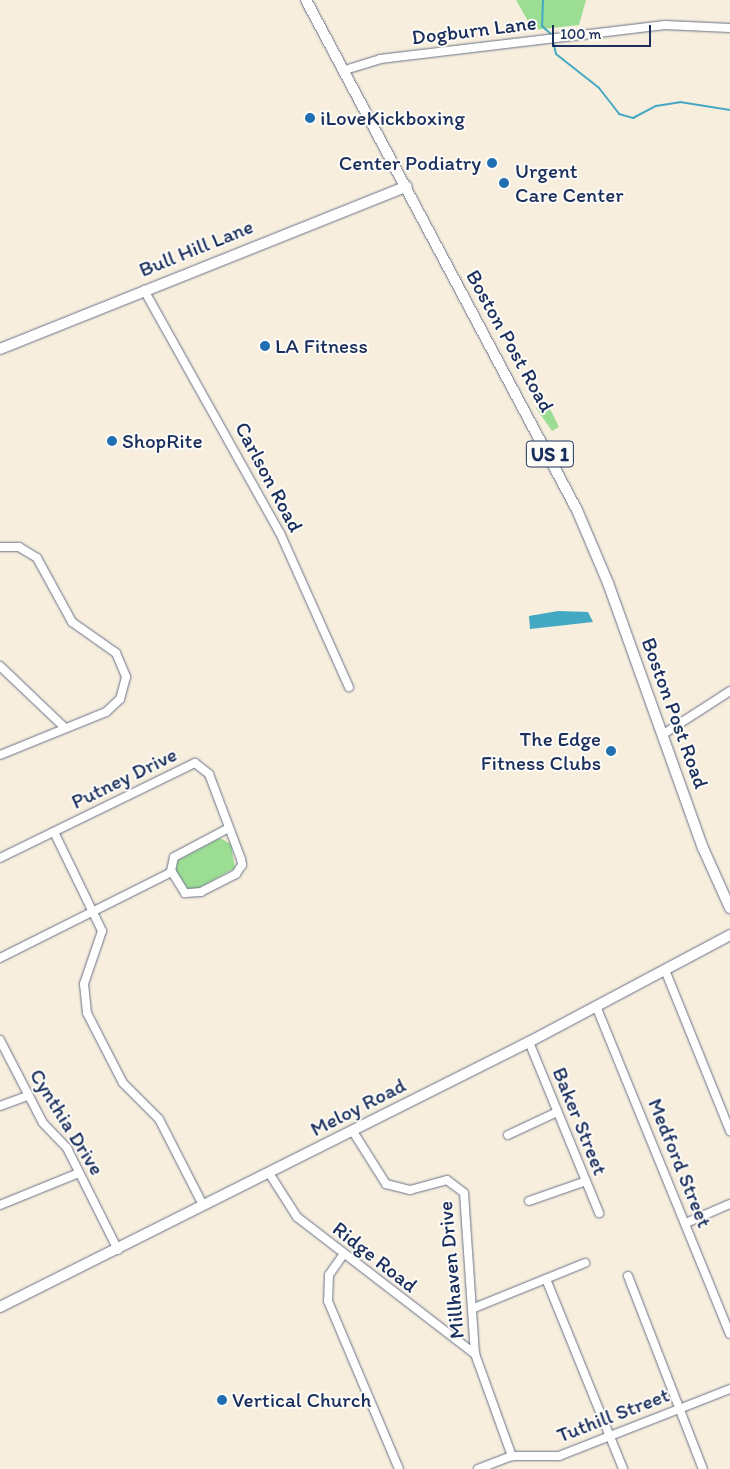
<!DOCTYPE html>
<html>
<head>
<meta charset="utf-8">
<style>
  body { margin:0 }
  #map { position:relative; width:730px; height:1469px; overflow:hidden; background:#f7eedd; font-family:Itim,sans-serif }
  div>[style] { position:absolute }
  [style*='--x'] { left:calc(var(--x)*1px); top:calc(var(--y)*1px); width:calc(var(--w)*1px); rotate:calc(var(--a)*1deg) }
  .green>* { inset:0; background:#9cdd94 }
  .water>* { inset:0; background:#43a9c3 }
  .stream>* { height:2px; margin:-1px; padding:0 1px; transform-origin:1px; border-radius:1px; background:#43a9c3 }
  .roads { filter:drop-shadow(0 0 1px #68728a) drop-shadow(0 0 1px #68728a) }
  .minor>* { height:8px; margin:-4px; padding:0 4px; transform-origin:4px; border-radius:4px; background:#fff }
  .major>* { height:10px; margin:-5px; padding:0 5px; transform-origin:5px; border-radius:5px; background:#fff }
  .dots>* { width:14px; height:14px; translate:-50% -50%; box-sizing:border-box; border:2px solid #fdfcf7; border-radius:50% }
  span { translate:-50% -50%; white-space:nowrap; text-align:center; line-height:1.15; -webkit-text-stroke:4px #fdfcf7; paint-order:stroke }
  .shield-label span { padding:1px 4px; background:#fdfcf7; border:1px solid; border-radius:4px; -webkit-text-stroke-width:0 }
  .shield-label { font-size:20px; color:#1b2f5e; font-weight:700 }
  .street-label { font-size:21px; color:#1b2f5e }
  .poi-label { font-size:21px; color:#1b2f5e }
  .left { translate:0 -50%; text-align:left }
  .right { translate:-100% -50%; text-align:right }
  .scale { position:absolute; left:552px; top:25px; width:99px; height:22px; box-sizing:border-box; border:2px solid #1b2f5e; border-top:0; padding-left:6px; font-size:15px; line-height:18px; white-space:nowrap; color:#1b2f5e; -webkit-text-stroke:4px #fdfcf7; paint-order:stroke }
</style>
</head>
<body>
<div id="map">
  <div class="green">
    <i style="clip-path:polygon(516px 0,586px 0,579px 25px,533px 30px)"></i>
    <i style="clip-path:polygon(546px 401px,559px 427px,552px 431px,536px 408px)"></i>
    <i style="clip-path:polygon(220px 838px,231px 844px,235px 868px,197px 889px,188px 889px,176px 871px,177px 861px)"></i>
  </div>
  <div class="water">
    <i style="clip-path:polygon(558px 611px,588px 612px,593px 622px,530px 629px,529px 616px)"></i>
  </div>
  <div class="stream">
    <i style="--x:543;--y:0;--w:26;--a:92"></i>
    <i style="--x:542;--y:26;--w:15;--a:42"></i>
    <i style="--x:553;--y:41;--w:13;--a:77"></i>
    <i style="--x:556;--y:54;--w:55;--a:38.3"></i>
    <i style="--x:599;--y:88;--w:33;--a:52"></i>
    <i style="--x:619;--y:114;--w:15;--a:16"></i>
    <i style="--x:633;--y:118;--w:26;--a:-28"></i>
    <i style="--x:656;--y:106;--w:24;--a:-9"></i>
    <i style="--x:680;--y:102;--w:51;--a:9.1"></i>
  </div>
  <div class="roads">
    <div class="minor">
      <i style="--x:345;--y:70;--w:37;--a:-17"></i>
      <i style="--x:380;--y:59;--w:287;--a:-6.8"></i>
      <i style="--x:665;--y:25;--w:65;--a:2.6"></i>
      <i style="--x:144;--y:290;--w:278;--a:60.8"></i>
      <i style="--x:280;--y:533;--w:169;--a:65.9"></i>
      <i style="--x:0;--y:547;--w:19;--a:0"></i>
      <i style="--x:19;--y:547;--w:21;--a:31"></i>
      <i style="--x:37;--y:558;--w:73;--a:61.3"></i>
      <i style="--x:72;--y:622;--w:54;--a:35.2"></i>
      <i style="--x:116;--y:653;--w:26;--a:67"></i>
      <i style="--x:126;--y:677;--w:23;--a:105"></i>
      <i style="--x:120;--y:699;--w:19;--a:137"></i>
      <i style="--x:106;--y:712;--w:114;--a:157.9"></i>
      <i style="--x:0;--y:666;--w:90;--a:43.6"></i>
      <i style="--x:662;--y:735;--w:81;--a:-32.9"></i>
      <i style="--x:54;--y:832;--w:110;--a:64.1"></i>
      <i style="--x:102;--y:931;--w:56;--a:108.8"></i>
      <i style="--x:84;--y:984;--w:29;--a:84"></i>
      <i style="--x:87;--y:1013;--w:79;--a:62.8"></i>
      <i style="--x:123;--y:1083;--w:51;--a:45"></i>
      <i style="--x:159;--y:1119;--w:97;--a:62.9"></i>
      <i style="--x:0;--y:858;--w:217;--a:-26"></i>
      <i style="--x:195;--y:763;--w:18;--a:38"></i>
      <i style="--x:209;--y:774;--w:91;--a:69.4"></i>
      <i style="--x:241;--y:859;--w:6;--a:81"></i>
      <i style="--x:242;--y:865;--w:11;--a:124"></i>
      <i style="--x:236;--y:874;--w:39;--a:153"></i>
      <i style="--x:201;--y:892;--w:16;--a:176"></i>
      <i style="--x:185;--y:893;--w:26;--a:-122"></i>
      <i style="--x:171;--y:871;--w:14;--a:-78"></i>
      <i style="--x:174;--y:857;--w:62;--a:-27.8"></i>
      <i style="--x:0;--y:958;--w:192;--a:-26.6"></i>
      <i style="--x:665;--y:970;--w:174;--a:68"></i>
      <i style="--x:596;--y:1006;--w:354;--a:67.8"></i>
      <i style="--x:0;--y:1040;--w:93;--a:62.6"></i>
      <i style="--x:43;--y:1123;--w:35;--a:46"></i>
      <i style="--x:67;--y:1148;--w:114;--a:63.4"></i>
      <i style="--x:529;--y:1042;--w:185;--a:67.7"></i>
      <i style="--x:0;--y:1106;--w:29;--a:-20"></i>
      <i style="--x:352;--y:1130;--w:64;--a:57.8"></i>
      <i style="--x:386;--y:1184;--w:25;--a:14"></i>
      <i style="--x:410;--y:1190;--w:38;--a:-15"></i>
      <i style="--x:447;--y:1180;--w:21;--a:37"></i>
      <i style="--x:464;--y:1193;--w:161;--a:86.1"></i>
      <i style="--x:475;--y:1354;--w:109;--a:70.1"></i>
      <i style="--x:508;--y:1135;--w:54;--a:-25.1"></i>
      <i style="--x:269;--y:1173;--w:52;--a:57.5"></i>
      <i style="--x:297;--y:1217;--w:225;--a:37.6"></i>
      <i style="--x:529;--y:1201;--w:60;--a:-19.3"></i>
      <i style="--x:0;--y:1205;--w:85;--a:-22.1"></i>
      <i style="--x:686;--y:1223;--w:48;--a:-23.4"></i>
      <i style="--x:343;--y:1255;--w:24;--a:125"></i>
      <i style="--x:329;--y:1275;--w:26;--a:92"></i>
      <i style="--x:328;--y:1301;--w:182;--a:67.1"></i>
      <i style="--x:628;--y:1276;--w:207;--a:68.8"></i>
      <i style="--x:546;--y:1279;--w:205;--a:67.9"></i>
      <i style="--x:474;--y:1308;--w:120;--a:-22.1"></i>
      <i style="--x:478;--y:1469;--w:36;--a:-21"></i>
      <i style="--x:512;--y:1456;--w:47;--a:0"></i>
      <i style="--x:559;--y:1456;--w:184;--a:-21.4"></i>
    </div>
    <div class="major">
      <i style="--x:306;--y:0;--w:578;--a:62.02"></i>
      <i style="--x:577;--y:510;--w:79;--a:67"></i>
      <i style="--x:608;--y:583;--w:282;--a:70.3"></i>
      <i style="--x:703;--y:848;--w:66;--a:65.8"></i>
      <i style="--x:0;--y:349;--w:438;--a:-21.8"></i>
      <i style="--x:0;--y:1307;--w:592;--a:-26.61"></i>
      <i style="--x:529;--y:1042;--w:228;--a:-28"></i>
    </div>
  </div>
  <div class="dots">
    <i style="left:310px;top:118px;background:#1f6fb2"></i>
    <i style="left:492px;top:163px;background:#1f6fb2"></i>
    <i style="left:504px;top:183px;background:#1f6fb2"></i>
    <i style="left:265px;top:346px;background:#1f6fb2"></i>
    <i style="left:112px;top:441px;background:#1f6fb2"></i>
    <i style="left:611px;top:751px;background:#1f6fb2"></i>
    <i style="left:222px;top:1400px;background:#1f6fb2"></i>
  </div>
  <div class="shield-label">
    <span style="left:550px;top:454px">US 1</span>
  </div>
  <div class="street-label">
    <span style="left:474px;top:30px;rotate:-7deg">Dogburn Lane</span>
    <span style="left:196px;top:248px;rotate:-22deg">Bull Hill Lane</span>
    <span style="left:510px;top:341px;rotate:61deg">Boston Post Road</span>
    <span style="left:269px;top:477px;rotate:62deg">Carlson Road</span>
    <span style="left:675px;top:713px;rotate:70deg">Boston Post Road</span>
    <span style="left:124px;top:778px;rotate:-26deg">Putney Drive</span>
    <span style="left:358px;top:1107px;rotate:-27deg">Meloy Road</span>
    <span style="left:580px;top:1121px;rotate:68deg">Baker Street</span>
    <span style="left:67px;top:1122px;rotate:58deg">Cynthia Drive</span>
    <span style="left:680px;top:1163px;rotate:68deg">Medford Street</span>
    <span style="left:375px;top:1257px;rotate:38deg">Ridge Road</span>
    <span style="left:451px;top:1270px;rotate:-95deg">Millhaven Drive</span>
    <span style="left:613px;top:1415px;rotate:-21deg">Tuthill Street</span>
  </div>
  <div class="poi-label">
    <span class="left" style="left:320px;top:118px">iLoveKickboxing</span>
    <span class="right" style="left:481px;top:163px">Center Podiatry</span>
    <span class="left" style="left:515px;top:183px">Urgent<br>Care Center</span>
    <span class="left" style="left:275px;top:346px">LA Fitness</span>
    <span class="left" style="left:122px;top:441px">ShopRite</span>
    <span class="right" style="left:601px;top:751px">The Edge<br>Fitness Clubs</span>
    <span class="left" style="left:232px;top:1400px">Vertical Church</span>
  </div>
  <div class="scale">100 m</div>
</div>
</body>
</html>
